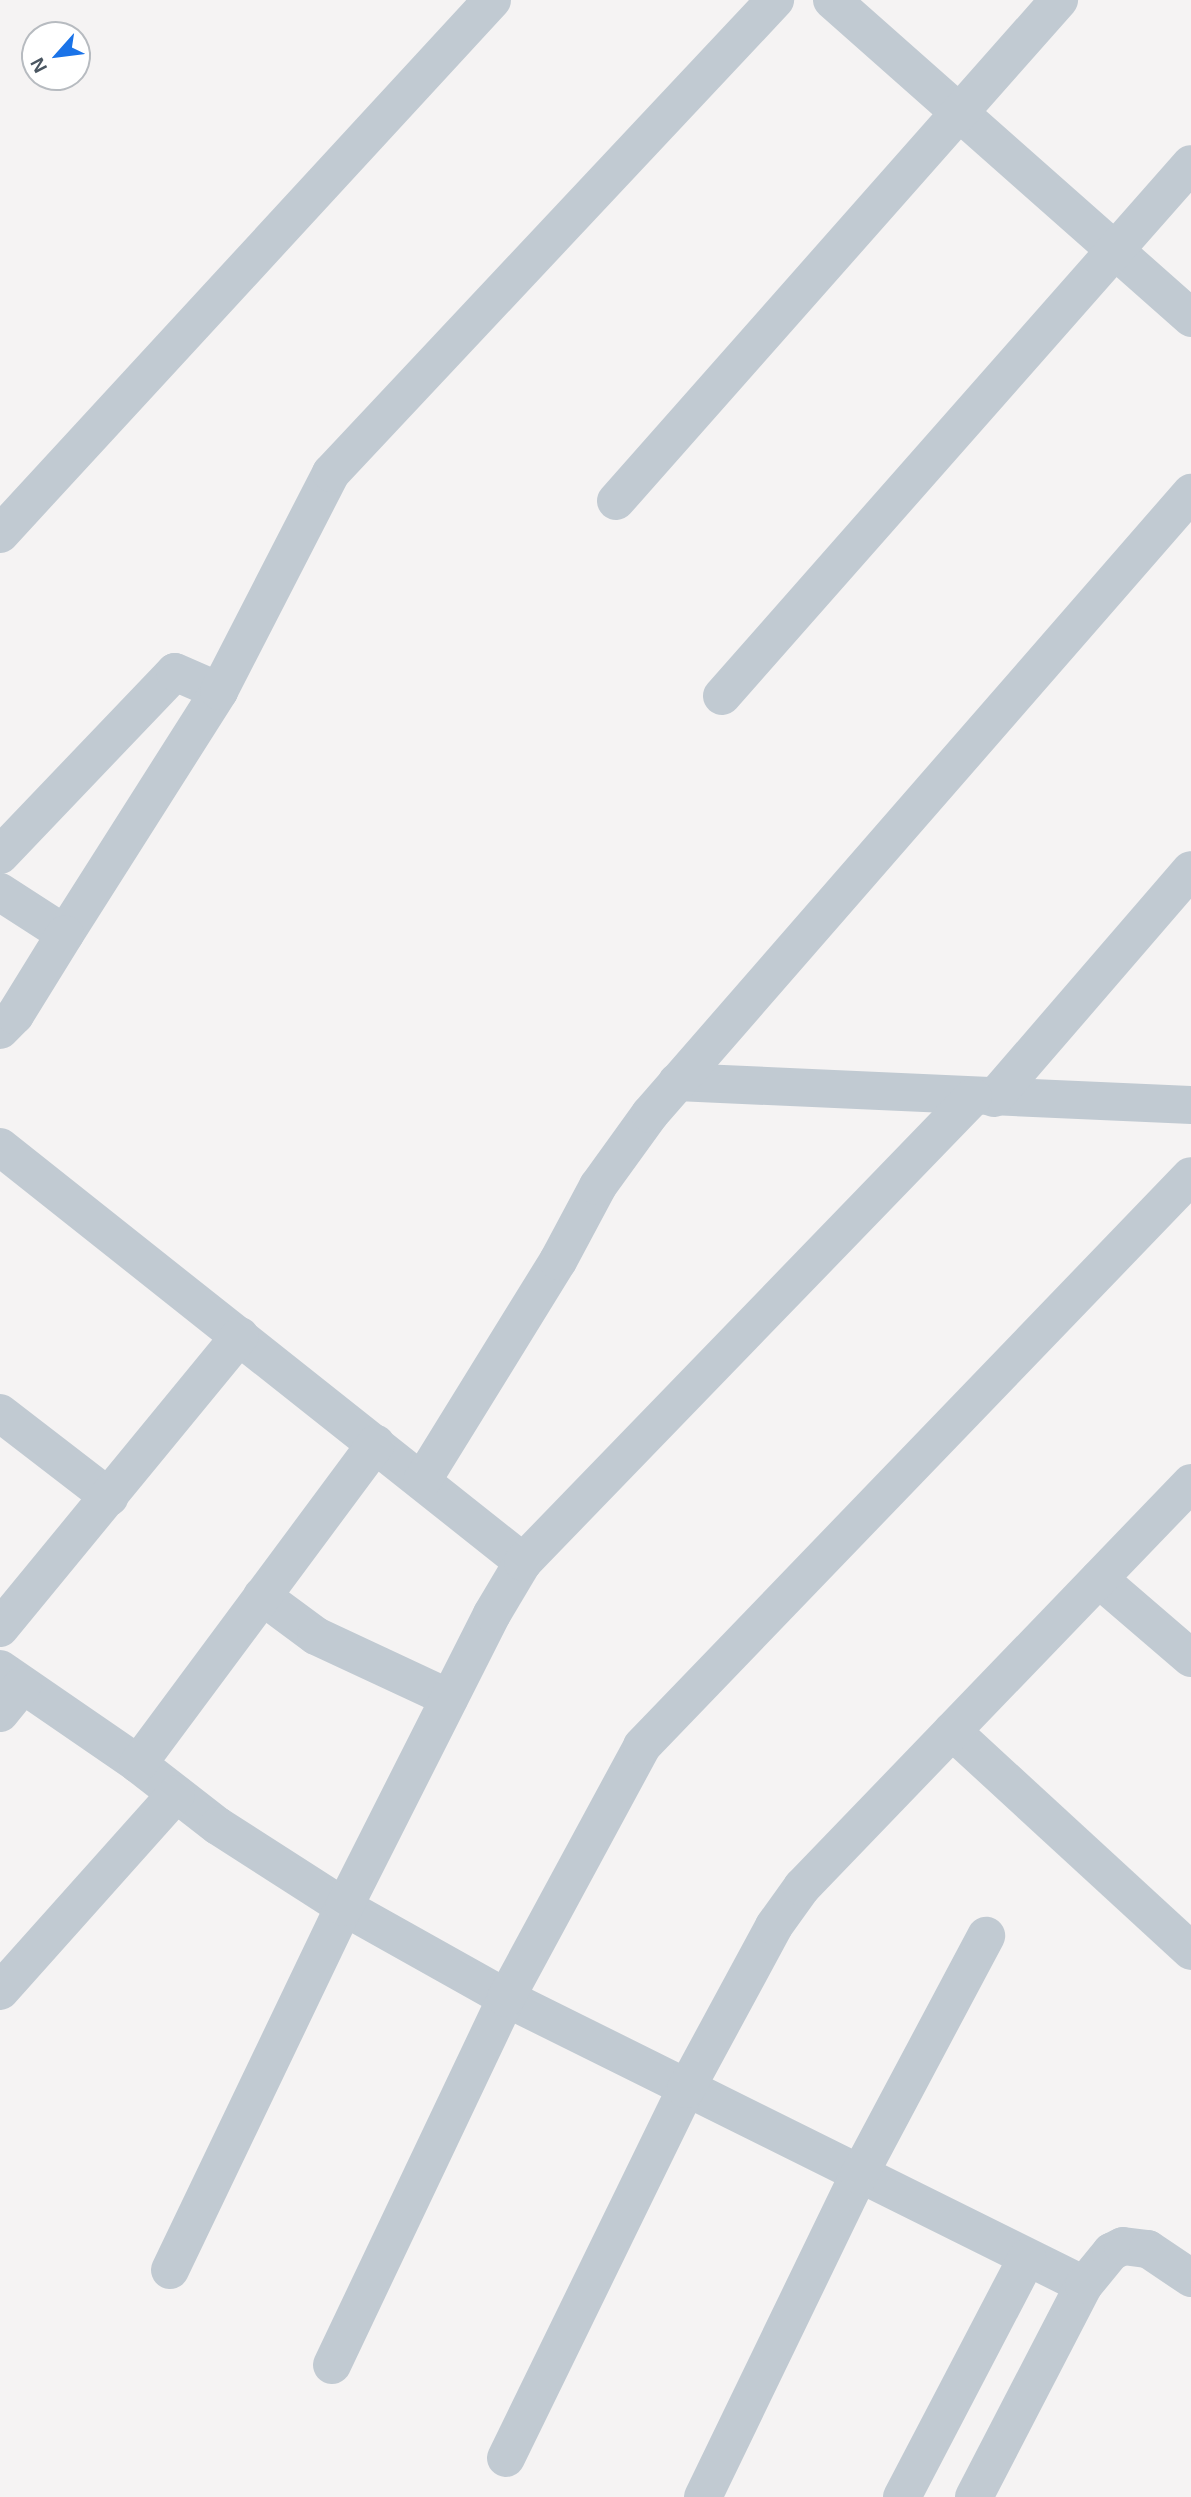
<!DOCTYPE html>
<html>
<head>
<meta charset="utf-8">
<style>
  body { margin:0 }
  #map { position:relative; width:1191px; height:2497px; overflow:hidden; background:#f5f3f3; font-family:Helvetica,sans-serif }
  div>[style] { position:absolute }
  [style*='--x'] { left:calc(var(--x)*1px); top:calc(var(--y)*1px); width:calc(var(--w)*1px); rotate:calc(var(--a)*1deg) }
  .minor>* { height:38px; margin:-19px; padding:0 19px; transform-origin:19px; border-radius:19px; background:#c1cad2 }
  span { translate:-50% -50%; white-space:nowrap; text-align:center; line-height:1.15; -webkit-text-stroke:7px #fff; paint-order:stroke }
  .north { position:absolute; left:21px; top:21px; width:70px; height:70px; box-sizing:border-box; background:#fff; border:2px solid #b7bbc0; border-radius:50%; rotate:242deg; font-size:19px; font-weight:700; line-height:28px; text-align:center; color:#4a5661 }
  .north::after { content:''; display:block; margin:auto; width:24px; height:32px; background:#1a73e8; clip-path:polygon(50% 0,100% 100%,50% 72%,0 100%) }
</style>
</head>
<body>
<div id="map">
  <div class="minor">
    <i style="--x:832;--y:0;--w:480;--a:41.5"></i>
    <i style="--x:616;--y:501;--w:669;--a:-48.52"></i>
    <i style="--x:0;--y:534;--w:726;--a:-47.34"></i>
    <i style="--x:722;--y:696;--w:709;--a:-48.6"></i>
    <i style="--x:0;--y:855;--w:253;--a:-46.3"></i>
    <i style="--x:175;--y:672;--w:48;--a:23.4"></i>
    <i style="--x:0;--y:892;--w:77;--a:32.9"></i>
    <i style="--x:65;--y:934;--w:288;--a:-57.6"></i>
    <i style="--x:219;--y:691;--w:245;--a:-62.8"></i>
    <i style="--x:331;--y:473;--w:649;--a:-46.81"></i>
    <i style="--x:0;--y:1030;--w:21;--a:-45"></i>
    <i style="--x:15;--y:1015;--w:95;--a:-58.3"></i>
    <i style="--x:677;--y:1082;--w:515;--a:2.56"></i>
    <i style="--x:994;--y:1098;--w:301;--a:-49.2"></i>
    <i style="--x:0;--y:1147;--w:668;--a:38.43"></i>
    <i style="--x:0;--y:1413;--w:138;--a:37.6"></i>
    <i style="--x:422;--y:1481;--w:259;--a:-58.3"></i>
    <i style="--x:558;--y:1261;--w:85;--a:-61.9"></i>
    <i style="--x:598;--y:1186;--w:89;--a:-54.2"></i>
    <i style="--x:650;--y:1114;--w:824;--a:-48.94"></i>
    <i style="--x:1099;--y:1579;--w:121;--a:40.7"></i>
    <i style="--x:262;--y:1596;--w:67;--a:36.5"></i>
    <i style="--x:316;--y:1636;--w:147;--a:25"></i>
    <i style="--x:0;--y:1628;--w:378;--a:-50.6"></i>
    <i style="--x:0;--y:1669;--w:168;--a:34.5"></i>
    <i style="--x:138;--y:1764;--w:101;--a:37.8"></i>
    <i style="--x:218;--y:1826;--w:150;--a:32.7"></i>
    <i style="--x:344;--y:1907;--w:186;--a:29.3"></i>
    <i style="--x:506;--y:1998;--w:645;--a:26.41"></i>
    <i style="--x:0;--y:1713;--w:36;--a:-51"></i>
    <i style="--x:952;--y:1731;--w:325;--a:42.6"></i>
    <i style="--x:138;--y:1764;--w:399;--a:-53.4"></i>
    <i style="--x:0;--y:1991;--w:264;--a:-48.2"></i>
    <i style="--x:170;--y:2270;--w:403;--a:-64.4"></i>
    <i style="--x:344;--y:1907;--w:328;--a:-63.2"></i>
    <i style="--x:492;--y:1614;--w:61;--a:-59.2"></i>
    <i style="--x:523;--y:1562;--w:647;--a:-45.94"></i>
    <i style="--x:332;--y:2365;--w:406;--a:-64.6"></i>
    <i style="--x:506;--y:1998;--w:286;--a:-61.6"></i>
    <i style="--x:642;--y:1746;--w:791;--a:-46.08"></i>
    <i style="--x:506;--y:2458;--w:411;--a:-64"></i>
    <i style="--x:686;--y:2089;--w:185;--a:-61.6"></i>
    <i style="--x:774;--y:1926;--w:48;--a:-54.3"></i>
    <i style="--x:802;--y:1887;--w:561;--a:-46.08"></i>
    <i style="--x:703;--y:2497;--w:358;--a:-64.2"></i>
    <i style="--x:859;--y:2175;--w:271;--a:-62"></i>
    <i style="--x:902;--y:2497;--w:270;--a:-62.4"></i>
    <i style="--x:974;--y:2497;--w:239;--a:-62.6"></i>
    <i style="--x:1084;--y:2285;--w:43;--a:-50.7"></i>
    <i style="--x:1111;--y:2252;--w:13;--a:-27"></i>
    <i style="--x:1123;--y:2246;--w:25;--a:7"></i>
    <i style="--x:1148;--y:2249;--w:52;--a:34"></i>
  </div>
  <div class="north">N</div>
</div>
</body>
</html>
